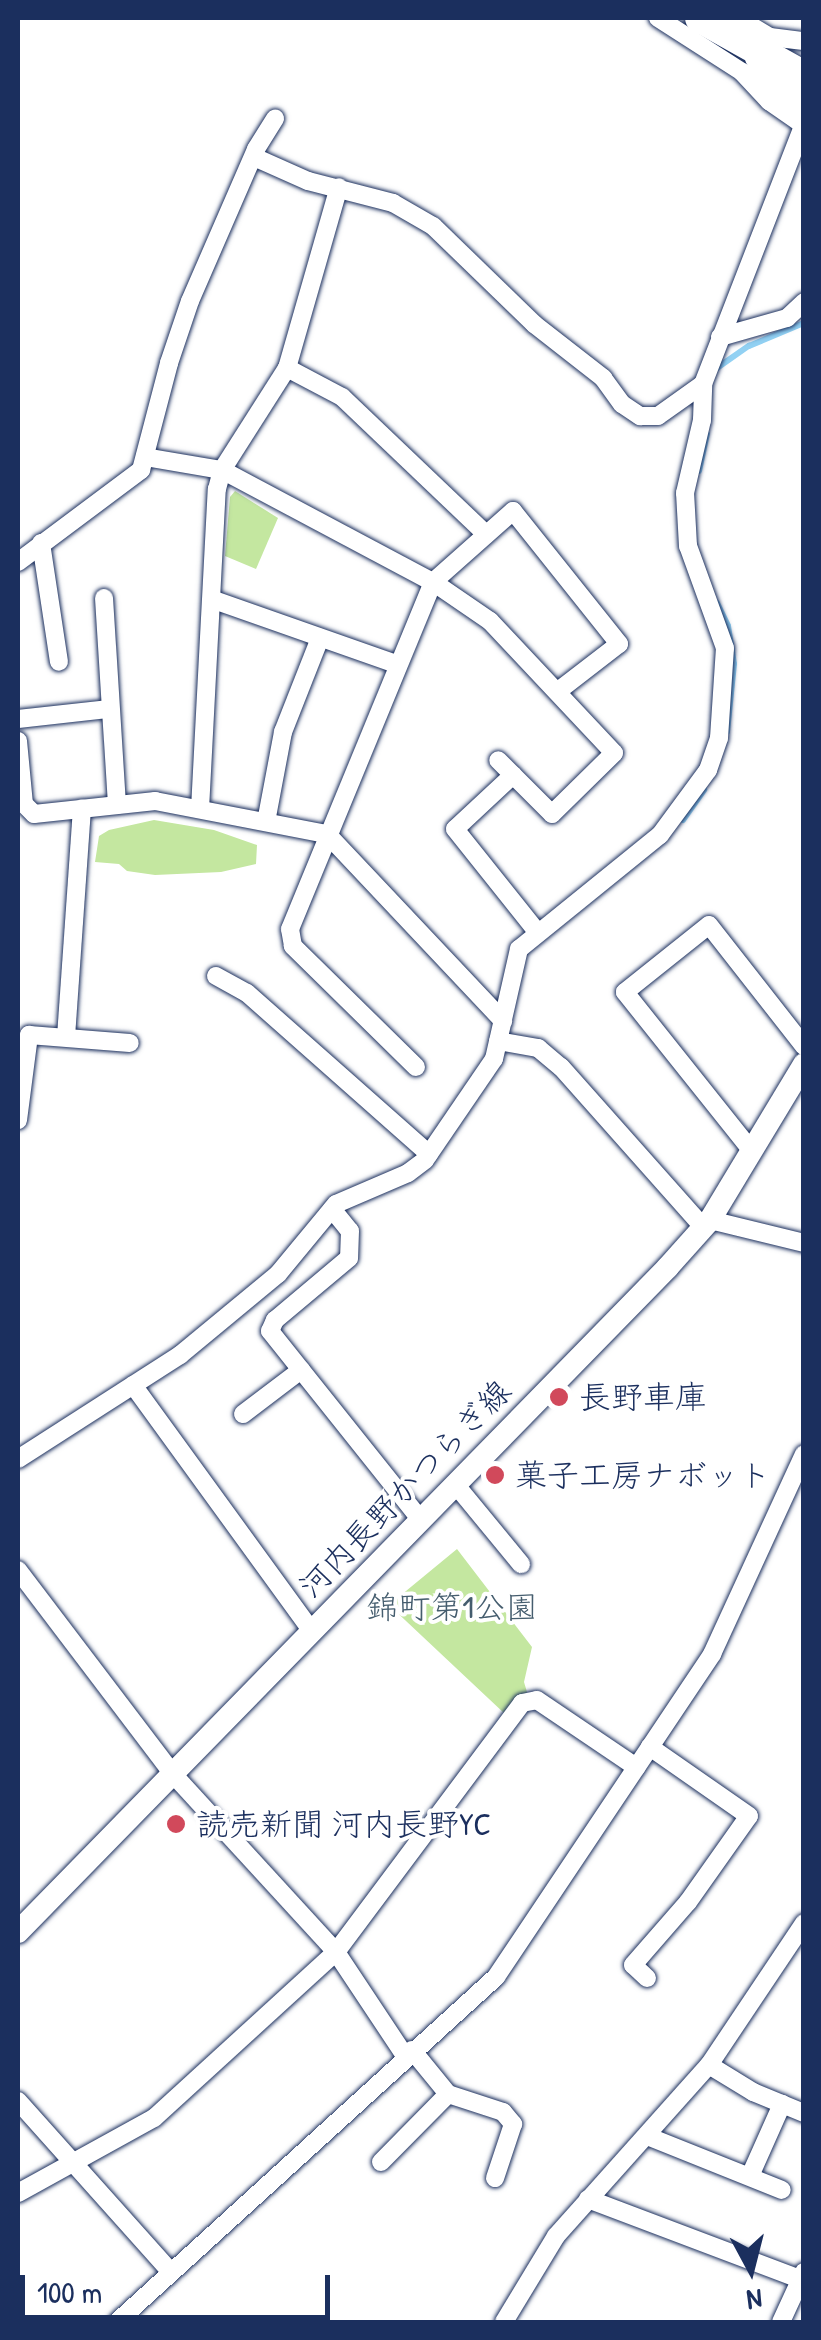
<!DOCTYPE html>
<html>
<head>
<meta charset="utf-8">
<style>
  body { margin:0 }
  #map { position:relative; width:821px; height:2340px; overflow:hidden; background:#fff; font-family:"Patrick Hand","Klee One",sans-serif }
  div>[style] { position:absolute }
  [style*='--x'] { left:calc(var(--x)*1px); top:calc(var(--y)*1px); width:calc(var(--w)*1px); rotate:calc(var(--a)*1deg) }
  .green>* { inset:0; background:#c4e7a0 }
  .stream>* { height:6px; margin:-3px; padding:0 3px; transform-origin:3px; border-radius:3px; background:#92d1f3 }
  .roads { filter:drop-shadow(0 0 2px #1b2f5e) drop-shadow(0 0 2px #1b2f5e) }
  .street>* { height:18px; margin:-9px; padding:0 9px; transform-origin:9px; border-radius:9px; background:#fff }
  .secondary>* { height:22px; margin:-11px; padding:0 11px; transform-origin:11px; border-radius:11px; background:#fff }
  .highway>* { height:30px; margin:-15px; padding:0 15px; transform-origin:15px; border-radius:15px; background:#fff }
  .dots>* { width:28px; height:28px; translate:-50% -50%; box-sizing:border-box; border:5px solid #fff; border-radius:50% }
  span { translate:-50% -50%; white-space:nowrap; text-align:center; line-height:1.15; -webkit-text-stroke:8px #fff; paint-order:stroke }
  .poi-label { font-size:32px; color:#1b2f5e }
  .left { translate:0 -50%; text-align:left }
  .street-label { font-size:32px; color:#1b2f5e }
  .park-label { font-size:32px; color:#455d6e }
  .frame { position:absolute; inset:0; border:20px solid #1b2f5e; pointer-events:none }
  .north { position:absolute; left:701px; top:2220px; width:100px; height:100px; -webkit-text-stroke:8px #fff; paint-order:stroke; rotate:173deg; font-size:28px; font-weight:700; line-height:40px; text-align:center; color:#1b2f5e }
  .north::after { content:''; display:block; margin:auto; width:35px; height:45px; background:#1b2f5e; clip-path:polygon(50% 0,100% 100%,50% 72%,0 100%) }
  .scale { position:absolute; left:20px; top:2275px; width:310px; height:45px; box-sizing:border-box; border:5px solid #1b2f5e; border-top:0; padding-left:12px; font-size:30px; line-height:35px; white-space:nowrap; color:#1b2f5e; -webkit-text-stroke:8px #fff; paint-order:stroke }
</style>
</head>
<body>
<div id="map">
  <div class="green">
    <i style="clip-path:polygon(235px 491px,278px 518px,256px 569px,225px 556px,230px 497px)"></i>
    <i style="clip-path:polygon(154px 820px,214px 830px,257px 845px,256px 864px,221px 872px,155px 875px,127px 871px,119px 864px,95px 862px,99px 836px,109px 830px)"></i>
    <i style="clip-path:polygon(457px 1549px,532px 1647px,524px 1682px,527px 1692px,505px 1714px,389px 1605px)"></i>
  </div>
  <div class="stream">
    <i style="--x:717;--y:368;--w:39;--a:-35"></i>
    <i style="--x:749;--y:346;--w:60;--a:-22.7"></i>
    <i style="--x:699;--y:471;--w:38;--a:-78"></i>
    <i style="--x:717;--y:603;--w:25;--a:64"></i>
    <i style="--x:728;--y:626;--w:38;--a:81"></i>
    <i style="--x:734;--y:664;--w:68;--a:95.9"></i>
    <i style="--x:683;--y:820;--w:37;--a:-55"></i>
  </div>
  <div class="roads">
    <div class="street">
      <i style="--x:658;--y:18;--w:100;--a:32.7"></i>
      <i style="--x:742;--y:72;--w:40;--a:47"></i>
      <i style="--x:769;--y:101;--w:40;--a:34.9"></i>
      <i style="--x:738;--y:18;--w:37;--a:31"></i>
      <i style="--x:770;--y:37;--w:34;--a:7"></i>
      <i style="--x:254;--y:157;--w:59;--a:24"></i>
      <i style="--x:308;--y:181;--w:88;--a:14.5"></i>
      <i style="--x:393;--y:203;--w:46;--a:29.9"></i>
      <i style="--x:433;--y:226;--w:141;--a:44.1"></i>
      <i style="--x:534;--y:324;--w:88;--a:38"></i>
      <i style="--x:603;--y:378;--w:32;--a:54"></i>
      <i style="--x:622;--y:404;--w:22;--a:34"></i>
      <i style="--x:640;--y:416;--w:18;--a:0"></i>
      <i style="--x:658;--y:416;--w:55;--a:-35.4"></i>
      <i style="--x:720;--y:337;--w:70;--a:-15.8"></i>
      <i style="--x:787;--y:318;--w:23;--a:-43"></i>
      <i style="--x:287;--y:368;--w:62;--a:27.8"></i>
      <i style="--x:342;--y:397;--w:199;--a:43.6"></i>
      <i style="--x:145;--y:457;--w:78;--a:9.6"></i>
      <i style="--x:222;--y:470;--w:239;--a:28"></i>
      <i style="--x:433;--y:582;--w:69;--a:34.4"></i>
      <i style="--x:490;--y:621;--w:181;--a:46.8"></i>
      <i style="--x:614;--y:753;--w:87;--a:135.5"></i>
      <i style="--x:552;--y:814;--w:76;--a:-135"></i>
      <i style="--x:41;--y:543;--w:120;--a:81.4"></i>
      <i style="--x:18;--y:562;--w:154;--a:-36.8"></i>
      <i style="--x:141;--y:470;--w:111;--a:-75.3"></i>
      <i style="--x:169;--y:363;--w:65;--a:-71.3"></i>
      <i style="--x:190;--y:301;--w:166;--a:-66.5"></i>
      <i style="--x:256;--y:149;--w:36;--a:-58"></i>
      <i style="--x:104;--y:598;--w:207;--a:86.4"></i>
      <i style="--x:214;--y:600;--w:193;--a:19.4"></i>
      <i style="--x:18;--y:719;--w:92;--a:-6.3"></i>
      <i style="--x:18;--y:741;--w:63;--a:84.6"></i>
      <i style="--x:24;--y:804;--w:14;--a:45"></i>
      <i style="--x:34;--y:814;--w:122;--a:-6.1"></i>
      <i style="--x:155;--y:801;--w:175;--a:10.9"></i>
      <i style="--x:327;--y:834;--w:257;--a:46.7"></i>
      <i style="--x:513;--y:775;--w:79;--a:137"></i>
      <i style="--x:455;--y:829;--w:133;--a:51.4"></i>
      <i style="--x:200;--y:809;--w:320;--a:-87"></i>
      <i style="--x:217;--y:489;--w:20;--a:-75"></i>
      <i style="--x:222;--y:470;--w:121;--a:-57.5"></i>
      <i style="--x:287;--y:368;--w:188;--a:-74"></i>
      <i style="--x:266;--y:822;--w:92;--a:-79.3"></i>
      <i style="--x:283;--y:732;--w:101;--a:-68.5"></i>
      <i style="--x:216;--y:976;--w:35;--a:29"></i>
      <i style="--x:247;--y:993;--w:243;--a:41.5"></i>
      <i style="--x:66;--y:1037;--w:229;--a:-86"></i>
      <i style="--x:498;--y:1041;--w:41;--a:9.9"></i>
      <i style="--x:538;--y:1048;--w:30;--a:40"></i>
      <i style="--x:561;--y:1067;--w:214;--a:48.4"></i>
      <i style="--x:416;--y:1067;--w:173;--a:-135.5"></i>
      <i style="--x:293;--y:946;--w:17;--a:-100"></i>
      <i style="--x:290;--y:929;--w:375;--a:-67.6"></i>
      <i style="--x:433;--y:582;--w:107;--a:-41.6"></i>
      <i style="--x:513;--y:511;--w:170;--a:51.4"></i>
      <i style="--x:619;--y:644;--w:78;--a:142.3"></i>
      <i style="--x:18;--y:1120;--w:86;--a:-82.6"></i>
      <i style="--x:29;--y:1035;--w:101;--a:4.5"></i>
      <i style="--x:751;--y:1150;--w:202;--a:-128.6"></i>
      <i style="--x:625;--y:992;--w:107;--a:-38.6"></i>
      <i style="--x:709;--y:925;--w:154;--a:51.9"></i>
      <i style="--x:332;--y:1209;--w:28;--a:51"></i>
      <i style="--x:350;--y:1231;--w:27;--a:92"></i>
      <i style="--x:349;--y:1258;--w:97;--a:140"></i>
      <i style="--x:275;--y:1320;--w:12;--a:114"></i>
      <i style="--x:270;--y:1331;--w:242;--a:51.4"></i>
      <i style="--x:710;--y:1220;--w:97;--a:13.7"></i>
      <i style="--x:133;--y:1385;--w:304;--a:54"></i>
      <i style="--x:243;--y:1414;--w:73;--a:-37.2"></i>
      <i style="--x:18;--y:1459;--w:193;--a:-32.7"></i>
      <i style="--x:180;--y:1355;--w:127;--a:-39.6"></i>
      <i style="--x:278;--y:1274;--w:91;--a:-50.4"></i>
      <i style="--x:336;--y:1204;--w:78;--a:-23.3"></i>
      <i style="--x:408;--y:1173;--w:21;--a:-37"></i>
      <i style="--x:425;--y:1160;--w:122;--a:-55.7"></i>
      <i style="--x:494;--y:1059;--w:113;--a:-77.2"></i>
      <i style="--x:519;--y:949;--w:181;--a:-39"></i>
      <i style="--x:660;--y:835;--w:81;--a:-53.6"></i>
      <i style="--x:708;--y:770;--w:34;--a:-71"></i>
      <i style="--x:719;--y:738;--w:90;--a:-86.2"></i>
      <i style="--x:725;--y:648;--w:109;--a:-109.9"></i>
      <i style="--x:688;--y:546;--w:53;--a:-93.2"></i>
      <i style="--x:685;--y:493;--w:75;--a:-76.9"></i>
      <i style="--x:702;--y:420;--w:36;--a:-88"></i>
      <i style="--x:703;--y:384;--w:280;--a:-68.8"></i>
      <i style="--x:455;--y:1484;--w:104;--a:50.5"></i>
      <i style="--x:18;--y:1570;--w:255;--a:52.8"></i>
      <i style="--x:172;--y:1773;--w:243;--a:47.5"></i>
      <i style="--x:336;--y:1952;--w:125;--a:56.4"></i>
      <i style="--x:647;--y:1978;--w:19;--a:-137"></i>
      <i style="--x:633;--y:1965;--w:84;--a:-48.9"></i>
      <i style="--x:688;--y:1902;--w:105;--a:-54.7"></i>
      <i style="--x:749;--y:1816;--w:121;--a:-145.1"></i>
      <i style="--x:412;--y:2050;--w:57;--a:50.7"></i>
      <i style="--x:448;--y:2094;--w:58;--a:18.1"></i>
      <i style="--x:503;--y:2112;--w:16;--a:50"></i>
      <i style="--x:513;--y:2124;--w:57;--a:108.4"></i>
      <i style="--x:709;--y:2065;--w:52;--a:31.5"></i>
      <i style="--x:753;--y:2092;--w:55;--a:22.4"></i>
      <i style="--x:18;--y:2101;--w:229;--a:48.2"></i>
      <i style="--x:647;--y:2136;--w:145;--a:21.8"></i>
      <i style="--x:381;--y:2162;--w:95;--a:-45.4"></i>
      <i style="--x:750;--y:2176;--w:79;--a:-66"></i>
      <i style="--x:18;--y:2193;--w:155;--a:-28.9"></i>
      <i style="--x:154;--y:2118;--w:246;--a:-42.4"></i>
      <i style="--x:336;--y:1952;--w:311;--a:-53.2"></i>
      <i style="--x:522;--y:1703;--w:15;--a:-11"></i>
      <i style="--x:537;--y:1700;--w:120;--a:34.1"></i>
      <i style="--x:588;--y:2199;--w:227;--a:20.7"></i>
      <i style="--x:117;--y:2322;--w:513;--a:-42.31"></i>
      <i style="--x:496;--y:1977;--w:389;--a:-56.2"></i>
      <i style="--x:712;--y:1654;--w:220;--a:-65.3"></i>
      <i style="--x:504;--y:2322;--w:100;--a:-58.8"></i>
      <i style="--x:556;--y:2236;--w:229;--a:-48.2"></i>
      <i style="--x:709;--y:2065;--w:171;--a:-56.2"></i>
      <i style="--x:781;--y:2322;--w:55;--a:-65.3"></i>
    </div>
    <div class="secondary">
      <i style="--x:18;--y:1932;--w:930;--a:-45.65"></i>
      <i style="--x:668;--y:1267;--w:63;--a:-48.2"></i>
      <i style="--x:710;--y:1220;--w:182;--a:-58.9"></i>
    </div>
    <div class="highway">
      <i style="--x:700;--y:18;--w:119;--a:29.1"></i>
      <i style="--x:760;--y:57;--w:41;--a:54"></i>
      <i style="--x:784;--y:90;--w:23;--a:29"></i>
    </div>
  </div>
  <div class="dots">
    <i style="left:559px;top:1397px;background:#d1495b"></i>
    <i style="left:495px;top:1475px;background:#d1495b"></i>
    <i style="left:176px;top:1824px;background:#d1495b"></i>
  </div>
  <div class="poi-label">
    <span class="left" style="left:579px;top:1397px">長野車庫</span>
    <span class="left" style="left:515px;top:1475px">菓子工房ナボット</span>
    <span class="left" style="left:196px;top:1824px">読売新聞 河内長野YC</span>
  </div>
  <div class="street-label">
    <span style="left:405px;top:1489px;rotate:-46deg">河内長野かつらぎ線</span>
  </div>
  <div class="park-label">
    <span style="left:452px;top:1607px">錦町第1公園</span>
  </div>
  <div class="frame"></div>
  <div class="north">N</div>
  <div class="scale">100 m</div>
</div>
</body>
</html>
